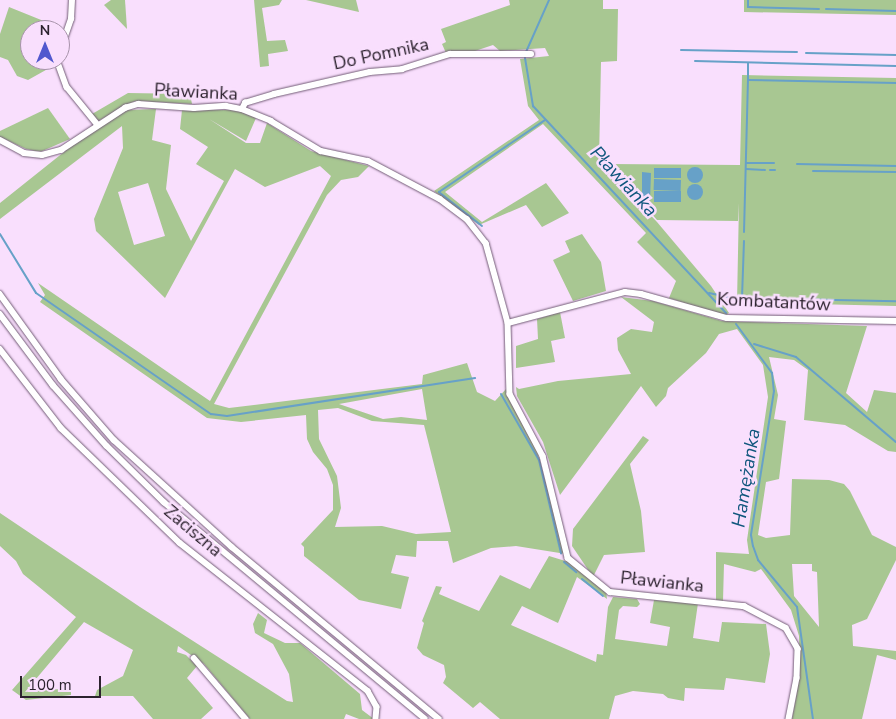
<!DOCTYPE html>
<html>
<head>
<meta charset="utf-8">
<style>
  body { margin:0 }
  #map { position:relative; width:896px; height:719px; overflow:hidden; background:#f9dffd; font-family:"Nunito Sans",sans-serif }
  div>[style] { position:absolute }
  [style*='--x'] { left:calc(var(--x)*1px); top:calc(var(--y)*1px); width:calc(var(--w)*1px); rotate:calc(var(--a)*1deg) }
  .green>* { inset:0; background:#a8c792 }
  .water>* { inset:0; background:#67a1c8; transform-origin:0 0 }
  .round { border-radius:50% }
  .stream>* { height:2px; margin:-1px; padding:0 1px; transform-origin:1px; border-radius:1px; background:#67a1c8 }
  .roads { filter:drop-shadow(0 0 1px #735d77) drop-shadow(0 0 1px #735d77) }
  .minor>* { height:5.5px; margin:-2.75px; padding:0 2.75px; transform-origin:2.75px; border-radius:2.75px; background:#fff }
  span { translate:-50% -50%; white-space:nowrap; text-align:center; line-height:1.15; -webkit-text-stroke:5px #f9dffd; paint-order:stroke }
  .street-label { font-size:18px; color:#2c222e }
  .water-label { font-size:19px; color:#0f567d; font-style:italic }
  .north { position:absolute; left:20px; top:20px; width:50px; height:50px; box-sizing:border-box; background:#f9dffd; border:1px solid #a793aa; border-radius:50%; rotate:0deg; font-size:14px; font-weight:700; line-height:20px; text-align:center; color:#2c222e }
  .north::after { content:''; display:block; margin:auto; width:18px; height:22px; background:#5158ce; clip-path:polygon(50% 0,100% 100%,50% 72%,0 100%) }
  .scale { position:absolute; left:20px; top:676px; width:81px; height:22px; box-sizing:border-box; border:2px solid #2c222e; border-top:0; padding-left:6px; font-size:15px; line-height:18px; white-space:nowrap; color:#2c222e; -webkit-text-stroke:4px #f9dffd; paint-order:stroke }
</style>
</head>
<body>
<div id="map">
  <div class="green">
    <i style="clip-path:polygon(111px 0,125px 0,127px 29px,104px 5px)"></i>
    <i style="clip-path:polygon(254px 0,282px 0,279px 5px,262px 8px,267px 41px,285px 40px,288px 51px,268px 54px,269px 66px,260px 67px)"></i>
    <i style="clip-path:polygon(306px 0,356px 0,359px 12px)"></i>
    <i style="clip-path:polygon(509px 0,603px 0,603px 9px,618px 9px,617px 61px,601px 62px,599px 161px,657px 222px,711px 286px,729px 313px,724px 316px,669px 298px,676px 281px,637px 242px,646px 233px,543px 124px,445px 192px,482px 222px,546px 183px,569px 213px,542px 227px,526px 205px,479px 225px,434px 191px,539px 120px,528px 106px,520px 59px,549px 56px,545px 48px,500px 51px,493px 45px,475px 51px,446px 53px,442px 44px,446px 42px,441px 29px,510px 5px)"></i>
    <i style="clip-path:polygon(744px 0,896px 0,896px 15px,744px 12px)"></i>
    <i style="clip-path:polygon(9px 7px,66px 30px,30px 30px,30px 60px,55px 60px,53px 66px,28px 80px,17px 76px,8px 60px,0 57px,0 34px)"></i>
    <i style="clip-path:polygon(742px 75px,896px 78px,896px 306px,737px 302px,739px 203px,738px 221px,657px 220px,609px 164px,740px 165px)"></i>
    <i style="clip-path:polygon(128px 93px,190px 94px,192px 104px,135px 101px,98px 121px,92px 114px)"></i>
    <i style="clip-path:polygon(48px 108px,70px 139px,40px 152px,26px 149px,0 137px,0 131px)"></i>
    <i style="clip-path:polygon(evenodd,156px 109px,152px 140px,171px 145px,166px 189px,191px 241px,224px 181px,196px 164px,208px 147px,180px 129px,182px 110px,237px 110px,256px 118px,246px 141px,209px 119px,246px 143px,260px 143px,267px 123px,311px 151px,369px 166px,358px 177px,341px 180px,327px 195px,214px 404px,229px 408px,422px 384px,423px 375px,467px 363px,477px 392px,495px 401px,506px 389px,535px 444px,566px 554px,516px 546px,491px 548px,453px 563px,448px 541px,417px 541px,416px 557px,396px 555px,391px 573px,409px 577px,401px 609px,359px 600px,304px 556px,304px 547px,301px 544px,333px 510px,333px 485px,327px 469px,313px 452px,307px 439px,306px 415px,241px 422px,207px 418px,40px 302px,45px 295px,38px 283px,210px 401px,331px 176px,320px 166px,265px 187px,235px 169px,165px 298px,96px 231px,94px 219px,123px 148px,122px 126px,0 219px,0 203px,79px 140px,126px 110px,156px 109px,148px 183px,165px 236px,134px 245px,118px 192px,148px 183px,156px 109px,422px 389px,427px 420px,401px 417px,383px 419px,339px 404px,422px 389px,156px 109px,338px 408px,372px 421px,424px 425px,451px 532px,416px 534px,382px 526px,335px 527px,341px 508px,337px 476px,319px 439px,318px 410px,338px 408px)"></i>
    <i style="clip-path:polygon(582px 234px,601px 262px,606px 291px,573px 301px,553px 260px,570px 252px,565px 241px)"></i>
    <i style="clip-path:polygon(evenodd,621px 297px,653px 301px,722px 321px,867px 326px,846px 393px,867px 412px,874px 390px,896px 393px,896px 452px,888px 451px,845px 425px,804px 420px,808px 370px,794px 360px,769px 357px,778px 395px,774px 419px,786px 421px,779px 479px,766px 482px,758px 535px,766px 538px,790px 535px,792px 479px,829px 480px,844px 484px,850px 491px,872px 535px,896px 547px,896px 560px,867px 619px,852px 625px,853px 646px,896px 651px,896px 660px,877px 655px,862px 719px,792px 719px,800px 674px,799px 636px,791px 610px,761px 569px,755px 572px,724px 564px,723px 601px,716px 600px,716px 552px,749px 554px,747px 540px,768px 397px,763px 365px,737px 329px,719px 334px,706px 353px,668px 388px,666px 396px,656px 407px,641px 386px,560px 495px,543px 442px,517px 396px,516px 387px,519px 389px,558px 381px,631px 374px,618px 350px,617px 338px,631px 329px,652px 332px,654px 322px,621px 297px,792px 564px,812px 564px,812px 571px,817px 572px,819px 627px,794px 596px,792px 564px)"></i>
    <i style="clip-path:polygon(560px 312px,565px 338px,551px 341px,555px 362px,516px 368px,516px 346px,538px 339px,537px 319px)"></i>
    <i style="clip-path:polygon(643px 436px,649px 440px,630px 464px,641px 511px,645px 552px,604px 555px,593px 577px,572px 546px,573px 529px)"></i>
    <i style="clip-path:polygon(0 513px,140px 607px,287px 701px,293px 702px,289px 674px,273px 644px,255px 633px,253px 624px,258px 613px,267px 620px,264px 633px,285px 643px,300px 643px,360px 694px,362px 710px,374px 719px,359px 719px,346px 714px,344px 719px,250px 719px,204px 664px,178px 646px,177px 652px,186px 655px,197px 666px,187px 678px,213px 708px,201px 719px,153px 719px,133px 696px,95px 696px,97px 690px,123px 676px,133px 650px,84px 622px,25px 692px,71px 688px,71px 695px,26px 700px,12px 690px,76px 617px,23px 574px,16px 561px,0 546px)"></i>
    <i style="clip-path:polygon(549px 556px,572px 563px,606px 591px,607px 599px,577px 577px,558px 623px,522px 606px,511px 625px,596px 662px,597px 654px,603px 655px,608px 607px,613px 597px,637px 599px,640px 604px,637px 607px,623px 606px,619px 610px,615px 639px,667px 646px,670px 627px,650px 623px,654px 600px,698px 603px,693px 638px,719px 642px,722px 622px,766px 624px,770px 654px,765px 683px,726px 678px,724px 690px,685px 688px,684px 701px,668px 698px,663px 694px,633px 691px,615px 696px,609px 719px,500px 719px,480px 702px,473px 708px,443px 683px,446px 677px,444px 665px,423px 655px,417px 648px,424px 623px,422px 621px,436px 586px,442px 587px,439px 594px,479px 611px,500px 575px,530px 589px)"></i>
  </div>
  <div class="water">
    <i class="round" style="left:687px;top:167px;width:16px;height:16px"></i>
    <i style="left:654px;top:168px;width:27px;height:10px"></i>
    <i style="clip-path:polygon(642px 172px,651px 173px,650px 201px,642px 201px)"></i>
    <i style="left:654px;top:179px;width:27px;height:11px;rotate:2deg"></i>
    <i class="round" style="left:687px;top:184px;width:16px;height:16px"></i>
    <i style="left:654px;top:191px;width:27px;height:11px"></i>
  </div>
  <div class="stream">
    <i style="--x:748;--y:0;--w:7;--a:90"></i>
    <i style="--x:748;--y:7;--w:71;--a:1.6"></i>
    <i style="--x:826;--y:9;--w:70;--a:1.6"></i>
    <i style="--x:681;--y:50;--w:116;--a:1"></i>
    <i style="--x:526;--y:52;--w:57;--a:-66.1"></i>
    <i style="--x:806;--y:53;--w:90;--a:1.3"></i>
    <i style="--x:525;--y:58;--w:49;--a:80.5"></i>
    <i style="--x:533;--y:106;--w:283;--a:47"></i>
    <i style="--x:695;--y:61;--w:201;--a:1.4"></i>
    <i style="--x:748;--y:80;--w:17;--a:-90"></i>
    <i style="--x:746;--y:163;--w:28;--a:0"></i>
    <i style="--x:797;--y:164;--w:99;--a:1.2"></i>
    <i style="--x:746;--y:169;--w:19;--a:3"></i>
    <i style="--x:770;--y:170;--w:5;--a:0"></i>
    <i style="--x:813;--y:171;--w:83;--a:0.7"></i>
    <i style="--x:482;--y:226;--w:55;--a:-141.7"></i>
    <i style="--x:439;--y:192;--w:128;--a:-34.2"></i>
    <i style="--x:744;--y:232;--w:152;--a:-88.5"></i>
    <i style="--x:748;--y:80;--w:148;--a:1.2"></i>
    <i style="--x:0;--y:234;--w:69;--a:58.6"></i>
    <i style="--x:36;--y:293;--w:213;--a:34.7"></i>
    <i style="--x:211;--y:414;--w:16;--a:7"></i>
    <i style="--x:227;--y:416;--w:251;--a:-8.7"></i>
    <i style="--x:709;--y:293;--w:25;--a:12"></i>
    <i style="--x:733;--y:298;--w:163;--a:1.1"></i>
    <i style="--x:742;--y:298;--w:57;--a:-88"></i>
    <i style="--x:736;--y:324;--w:61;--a:53.7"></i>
    <i style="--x:772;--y:373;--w:18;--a:84"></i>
    <i style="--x:774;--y:391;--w:146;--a:99.1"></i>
    <i style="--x:751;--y:535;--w:11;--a:80"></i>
    <i style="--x:753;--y:546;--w:15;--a:70"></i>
    <i style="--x:758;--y:560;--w:61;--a:50.3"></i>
    <i style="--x:797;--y:607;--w:113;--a:81.9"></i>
    <i style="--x:754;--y:344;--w:44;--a:17.2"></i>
    <i style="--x:796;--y:357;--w:131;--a:40.4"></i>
    <i style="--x:501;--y:394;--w:76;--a:60.1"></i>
    <i style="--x:539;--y:460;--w:96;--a:76.7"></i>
    <i style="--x:564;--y:562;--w:16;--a:40"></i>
    <i style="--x:582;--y:579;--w:27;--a:39"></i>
  </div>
  <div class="roads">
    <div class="minor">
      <i style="--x:60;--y:51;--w:34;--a:-71"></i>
      <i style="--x:71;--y:19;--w:19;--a:-87"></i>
      <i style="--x:57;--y:60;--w:29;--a:70"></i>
      <i style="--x:67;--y:87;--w:49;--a:50.8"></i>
      <i style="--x:242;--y:109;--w:7;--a:-63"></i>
      <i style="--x:245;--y:103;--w:30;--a:-17"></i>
      <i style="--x:274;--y:94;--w:98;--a:-12.9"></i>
      <i style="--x:370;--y:72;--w:32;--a:-5"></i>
      <i style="--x:402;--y:69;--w:50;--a:-17.4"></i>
      <i style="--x:450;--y:54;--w:81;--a:0"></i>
      <i style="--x:0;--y:140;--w:27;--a:28"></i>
      <i style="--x:24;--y:153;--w:18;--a:6"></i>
      <i style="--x:42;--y:155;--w:20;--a:-15"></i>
      <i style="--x:61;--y:150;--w:77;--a:-33.3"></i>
      <i style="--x:125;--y:108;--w:14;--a:-17"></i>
      <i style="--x:138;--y:104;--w:56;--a:4.1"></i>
      <i style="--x:194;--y:108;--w:32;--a:-4"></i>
      <i style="--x:226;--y:106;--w:16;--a:11"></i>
      <i style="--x:242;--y:109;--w:31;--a:22"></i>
      <i style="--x:271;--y:121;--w:58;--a:31"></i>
      <i style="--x:321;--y:151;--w:48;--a:12"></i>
      <i style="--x:368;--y:161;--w:81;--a:27.8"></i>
      <i style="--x:440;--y:199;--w:34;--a:37"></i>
      <i style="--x:467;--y:219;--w:31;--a:52"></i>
      <i style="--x:486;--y:243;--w:83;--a:74.6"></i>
      <i style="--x:508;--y:323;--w:71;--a:88.4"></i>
      <i style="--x:510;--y:394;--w:70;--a:62"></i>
      <i style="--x:543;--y:456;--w:105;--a:76.2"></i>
      <i style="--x:568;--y:558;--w:54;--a:39"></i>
      <i style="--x:610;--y:592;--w:135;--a:6"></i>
      <i style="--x:744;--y:606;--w:47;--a:27.6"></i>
      <i style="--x:786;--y:628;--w:24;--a:60"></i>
      <i style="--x:798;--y:649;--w:29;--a:92"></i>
      <i style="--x:797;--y:678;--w:42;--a:101"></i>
      <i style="--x:0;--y:294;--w:105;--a:54.3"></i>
      <i style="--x:61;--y:379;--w:81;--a:49"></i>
      <i style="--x:114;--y:440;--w:159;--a:42.2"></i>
      <i style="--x:232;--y:547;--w:269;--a:39.7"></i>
      <i style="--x:0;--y:314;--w:89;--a:53.3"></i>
      <i style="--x:53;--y:385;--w:81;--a:48.5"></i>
      <i style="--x:107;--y:446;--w:80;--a:44.5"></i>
      <i style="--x:164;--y:502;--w:339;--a:39.7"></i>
      <i style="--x:508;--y:323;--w:121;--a:-14.8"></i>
      <i style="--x:625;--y:292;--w:16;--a:7"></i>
      <i style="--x:641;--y:294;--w:89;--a:15.6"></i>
      <i style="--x:727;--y:318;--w:169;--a:1"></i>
      <i style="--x:0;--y:349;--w:100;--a:52.3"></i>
      <i style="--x:61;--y:428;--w:165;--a:44"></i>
      <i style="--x:180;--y:543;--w:239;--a:38.2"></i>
      <i style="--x:368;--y:691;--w:18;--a:61"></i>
      <i style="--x:377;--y:707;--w:12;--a:95"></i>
      <i style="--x:194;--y:658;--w:80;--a:49.6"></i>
    </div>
  </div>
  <div class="street-label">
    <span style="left:381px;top:54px;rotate:-12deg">Do Pomnika</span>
    <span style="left:196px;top:92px;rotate:3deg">Pławianka</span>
    <span style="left:774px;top:302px;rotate:3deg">Kombatantów</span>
    <span style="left:193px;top:531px;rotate:40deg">Zaciszna</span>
    <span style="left:662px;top:582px;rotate:6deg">Pławianka</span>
  </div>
  <div class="water-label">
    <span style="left:623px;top:182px;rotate:47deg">Pławianka</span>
    <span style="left:747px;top:478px;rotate:-81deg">Hamężanka</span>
  </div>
  <div class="north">N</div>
  <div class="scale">100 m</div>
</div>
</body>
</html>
